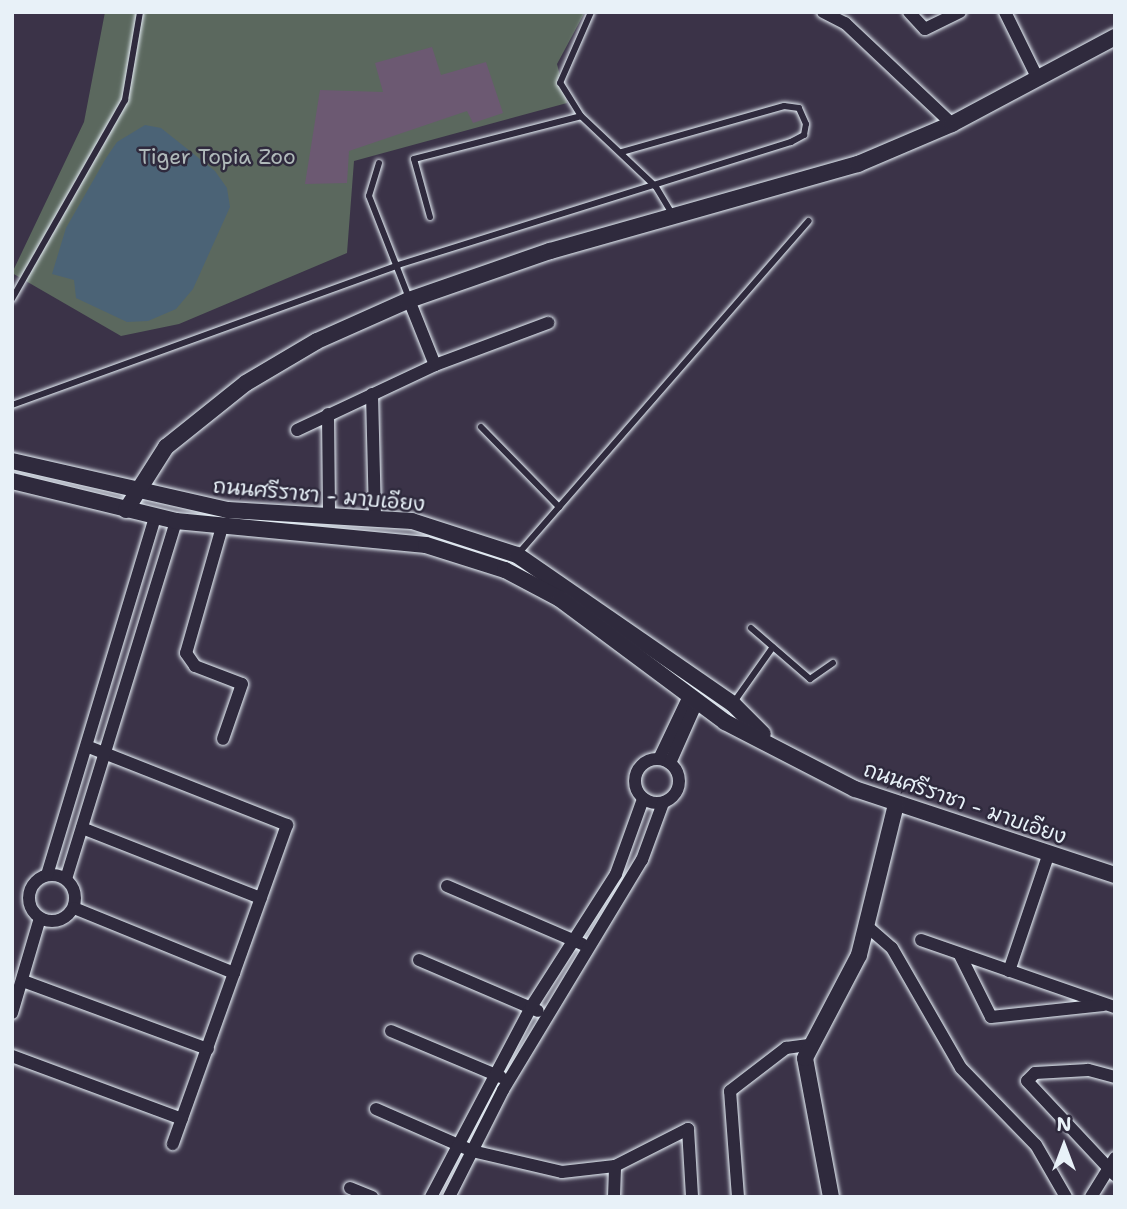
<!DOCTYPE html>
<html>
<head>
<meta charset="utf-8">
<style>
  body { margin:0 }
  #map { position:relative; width:1127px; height:1209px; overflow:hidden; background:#3b3348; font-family:"Shantell Sans","Playpen Sans Thai",sans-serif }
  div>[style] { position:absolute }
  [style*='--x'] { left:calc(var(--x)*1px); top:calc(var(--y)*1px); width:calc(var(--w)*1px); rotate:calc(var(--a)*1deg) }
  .green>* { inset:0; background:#5b685e }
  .water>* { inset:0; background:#4b6376 }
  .building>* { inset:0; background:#6c5972 }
  .roads { filter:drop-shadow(0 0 2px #e8f1f8) drop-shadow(0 0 2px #e8f1f8) }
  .lane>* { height:6px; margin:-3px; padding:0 3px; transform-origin:3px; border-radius:3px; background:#2f2a3d }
  .street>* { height:12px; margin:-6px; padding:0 6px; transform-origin:6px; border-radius:6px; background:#2f2a3d }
  .street>.ring { margin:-6px; padding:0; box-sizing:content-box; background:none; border:12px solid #2f2a3d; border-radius:50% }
  .secondary>* { height:16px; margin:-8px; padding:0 8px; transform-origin:8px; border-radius:8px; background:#2f2a3d }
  span { translate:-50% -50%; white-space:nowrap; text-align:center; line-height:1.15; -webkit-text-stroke:5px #2f2a3d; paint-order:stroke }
  .park-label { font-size:21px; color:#b0baba }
  .street-label { font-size:21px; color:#e8f1f8 }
  .frame { position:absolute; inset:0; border:14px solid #e8f1f8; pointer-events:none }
  .north { position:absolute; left:1029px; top:1111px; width:70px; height:70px; -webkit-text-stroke:5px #2f2a3d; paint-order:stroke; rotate:0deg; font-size:19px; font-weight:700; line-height:28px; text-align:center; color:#e8f1f8 }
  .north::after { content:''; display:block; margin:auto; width:24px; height:32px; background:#e8f1f8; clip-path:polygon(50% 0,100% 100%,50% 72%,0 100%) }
</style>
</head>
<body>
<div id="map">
  <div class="green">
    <i style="clip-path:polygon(105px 12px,585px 12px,557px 64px,567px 103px,354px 161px,347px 253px,179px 324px,121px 336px,12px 273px,84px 122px)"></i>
  </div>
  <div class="water">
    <i style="clip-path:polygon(145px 125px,161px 128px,215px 171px,227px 188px,230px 207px,193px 289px,176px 309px,148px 321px,127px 322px,76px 298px,74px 280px,52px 274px,66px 228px,106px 158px,117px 142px)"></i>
  </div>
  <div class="building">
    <i style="clip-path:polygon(432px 47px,441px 75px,486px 62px,503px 113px,473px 123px,467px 111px,349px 151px,347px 183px,305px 184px,320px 90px,383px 92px,375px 63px)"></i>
  </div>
  <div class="roads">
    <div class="lane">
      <i style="--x:581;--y:116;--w:39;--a:-122"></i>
      <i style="--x:560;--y:83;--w:77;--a:-66.4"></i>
      <i style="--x:379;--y:163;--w:34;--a:107"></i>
      <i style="--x:369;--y:196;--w:110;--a:68.6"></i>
      <i style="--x:430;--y:217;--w:60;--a:-105.4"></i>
      <i style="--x:414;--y:159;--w:172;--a:-14.4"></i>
      <i style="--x:581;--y:116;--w:103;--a:43.4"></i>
      <i style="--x:656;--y:187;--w:33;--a:59"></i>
      <i style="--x:12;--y:299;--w:229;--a:-60.4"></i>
      <i style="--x:125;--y:100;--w:89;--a:-80.3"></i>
      <i style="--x:12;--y:405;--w:411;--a:-19.9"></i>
      <i style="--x:398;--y:265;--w:412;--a:-17.4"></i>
      <i style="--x:791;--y:142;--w:15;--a:-28"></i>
      <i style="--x:804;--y:135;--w:11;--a:-80"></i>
      <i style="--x:806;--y:124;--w:17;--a:-114"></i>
      <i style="--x:799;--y:108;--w:15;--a:-172"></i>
      <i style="--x:784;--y:106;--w:169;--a:164.2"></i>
      <i style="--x:481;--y:427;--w:112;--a:45.7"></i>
      <i style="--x:518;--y:554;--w:442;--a:-48.9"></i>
      <i style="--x:751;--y:628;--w:78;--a:40.8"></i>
      <i style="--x:810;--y:679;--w:28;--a:-35"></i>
      <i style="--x:734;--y:702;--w:67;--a:-54.7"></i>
    </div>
    <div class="street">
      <i style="--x:823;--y:12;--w:25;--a:27"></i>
      <i style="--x:845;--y:23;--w:147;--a:43.3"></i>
      <i style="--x:909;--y:12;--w:23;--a:47"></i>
      <i style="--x:925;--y:29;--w:39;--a:-26"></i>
      <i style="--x:1005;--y:12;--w:72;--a:63.8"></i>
      <i style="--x:409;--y:300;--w:70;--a:68.2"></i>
      <i style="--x:372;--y:394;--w:123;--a:88.6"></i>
      <i style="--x:328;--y:414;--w:102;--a:89.4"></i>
      <i style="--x:297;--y:430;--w:153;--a:-25.2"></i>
      <i style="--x:435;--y:365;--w:121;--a:-20.4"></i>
      <i style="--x:222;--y:527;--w:131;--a:105.9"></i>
      <i style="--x:186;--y:653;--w:16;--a:55"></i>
      <i style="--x:195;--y:666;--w:50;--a:21"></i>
      <i style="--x:242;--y:684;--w:58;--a:109.1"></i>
      <i style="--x:89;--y:747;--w:213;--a:21.5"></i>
      <i style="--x:287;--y:825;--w:339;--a:109.7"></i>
      <i class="ring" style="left:635px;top:759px;width:32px;height:32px"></i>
      <i style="--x:659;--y:759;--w:70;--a:-64.5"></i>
      <i style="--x:670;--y:763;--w:67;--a:-66.1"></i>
      <i style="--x:82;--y:828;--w:192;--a:21.4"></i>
      <i class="ring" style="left:29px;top:875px;width:34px;height:34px"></i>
      <i style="--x:47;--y:875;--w:374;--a:-73.2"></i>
      <i style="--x:66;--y:879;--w:375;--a:-72.9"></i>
      <i style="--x:447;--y:886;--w:147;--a:23.2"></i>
      <i style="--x:74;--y:908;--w:173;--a:22.1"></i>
      <i style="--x:869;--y:928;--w:30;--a:41"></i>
      <i style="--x:892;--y:948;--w:138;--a:60.1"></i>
      <i style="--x:961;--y:1068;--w:107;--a:45.8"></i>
      <i style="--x:1036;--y:1145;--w:60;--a:60"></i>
      <i style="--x:921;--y:940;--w:205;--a:19.1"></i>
      <i style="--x:960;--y:955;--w:69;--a:63.4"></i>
      <i style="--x:991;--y:1017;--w:113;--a:-6.1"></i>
      <i style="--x:419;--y:960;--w:129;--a:23.2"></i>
      <i style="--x:1009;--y:971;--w:125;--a:-71.3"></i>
      <i style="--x:23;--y:981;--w:197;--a:20.2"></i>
      <i style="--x:12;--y:1013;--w:99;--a:-73.6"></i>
      <i style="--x:391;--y:1031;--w:119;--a:22.7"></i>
      <i style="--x:12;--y:1056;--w:181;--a:20.3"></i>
      <i style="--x:1115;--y:1077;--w:28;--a:-165"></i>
      <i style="--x:1088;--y:1070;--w:53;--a:176.8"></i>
      <i style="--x:1035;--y:1073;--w:11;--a:135"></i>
      <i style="--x:1027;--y:1081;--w:129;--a:46.9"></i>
      <i style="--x:376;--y:1109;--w:105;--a:23.6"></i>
      <i style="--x:472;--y:1151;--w:92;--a:13.1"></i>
      <i style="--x:562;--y:1172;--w:53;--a:-6.5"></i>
      <i style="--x:615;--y:1166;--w:82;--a:-26.9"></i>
      <i style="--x:688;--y:1129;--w:68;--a:86.6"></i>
      <i style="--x:350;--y:1188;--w:24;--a:22"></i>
      <i style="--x:431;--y:1197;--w:215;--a:-62.2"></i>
      <i style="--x:531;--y:1007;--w:158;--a:-57.4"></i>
      <i style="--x:616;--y:874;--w:80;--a:-70.2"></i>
      <i style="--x:449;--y:1197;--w:120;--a:-63.2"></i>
      <i style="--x:503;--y:1090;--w:269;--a:-58.9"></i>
      <i style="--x:642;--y:860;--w:61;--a:-69.8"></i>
      <i style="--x:614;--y:1197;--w:31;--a:-88"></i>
      <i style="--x:738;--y:1197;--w:106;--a:-94.3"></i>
      <i style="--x:730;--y:1091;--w:71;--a:-37.5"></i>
      <i style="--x:786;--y:1048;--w:21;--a:-8"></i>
      <i style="--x:1091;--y:1197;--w:46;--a:-58.4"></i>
    </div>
    <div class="secondary">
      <i style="--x:12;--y:461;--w:221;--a:12.8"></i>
      <i style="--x:228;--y:510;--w:184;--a:3.4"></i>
      <i style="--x:412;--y:521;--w:110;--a:17.9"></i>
      <i style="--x:517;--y:555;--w:262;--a:34.6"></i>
      <i style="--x:733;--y:704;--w:42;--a:45"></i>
      <i style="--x:12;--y:481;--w:169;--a:13.7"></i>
      <i style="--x:176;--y:521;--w:251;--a:5.5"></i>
      <i style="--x:426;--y:545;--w:83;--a:17.6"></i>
      <i style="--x:505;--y:570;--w:62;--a:27.8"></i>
      <i style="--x:560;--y:599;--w:206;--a:36.7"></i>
      <i style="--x:725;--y:722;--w:146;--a:27.3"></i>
      <i style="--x:855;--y:789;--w:274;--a:18.3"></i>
      <i style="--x:126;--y:510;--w:75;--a:-57.6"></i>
      <i style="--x:166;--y:447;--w:102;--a:-38.7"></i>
      <i style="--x:246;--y:383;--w:82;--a:-30.6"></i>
      <i style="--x:317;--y:341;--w:101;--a:-24"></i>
      <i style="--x:409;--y:300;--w:149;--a:-19.2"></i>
      <i style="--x:550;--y:251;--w:320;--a:-15.8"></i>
      <i style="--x:858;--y:164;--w:102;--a:-23.1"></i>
      <i style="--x:952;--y:124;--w:185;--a:-28.1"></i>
      <i style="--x:831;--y:1197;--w:141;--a:-100.6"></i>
      <i style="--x:805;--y:1058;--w:116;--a:-62.3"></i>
      <i style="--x:859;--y:955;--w:155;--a:-76.2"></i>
    </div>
  </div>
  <div class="park-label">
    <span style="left:217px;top:157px">Tiger Topia Zoo</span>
  </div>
  <div class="street-label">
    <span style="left:319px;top:495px;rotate:5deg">ถนนศรีราชา - มาบเอียง</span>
    <span style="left:965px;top:803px;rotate:19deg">ถนนศรีราชา - มาบเอียง</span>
  </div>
  <div class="frame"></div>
  <div class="north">N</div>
</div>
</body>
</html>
